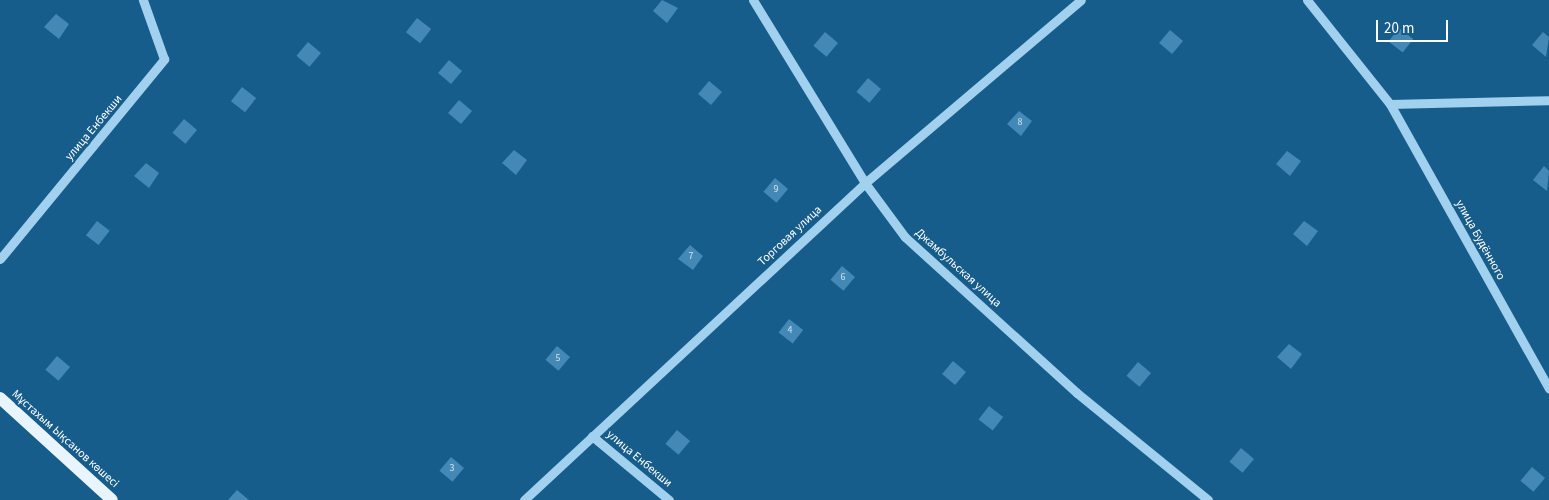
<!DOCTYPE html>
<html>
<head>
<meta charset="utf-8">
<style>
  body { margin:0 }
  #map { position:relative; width:1549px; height:500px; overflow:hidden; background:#175d8b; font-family:"Source Sans 3",sans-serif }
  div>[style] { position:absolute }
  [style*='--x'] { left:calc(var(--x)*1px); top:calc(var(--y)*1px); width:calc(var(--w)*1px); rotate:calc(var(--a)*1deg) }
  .building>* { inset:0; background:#4489b5; transform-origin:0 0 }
  .minor>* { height:9px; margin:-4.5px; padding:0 4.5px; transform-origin:4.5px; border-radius:4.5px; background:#a1d1ee }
  .major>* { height:12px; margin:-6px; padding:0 6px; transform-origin:6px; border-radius:6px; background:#e8f5ff }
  span { translate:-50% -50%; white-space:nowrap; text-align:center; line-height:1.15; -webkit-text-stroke:4px #175d8b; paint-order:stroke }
  .number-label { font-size:10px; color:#d0e2ec }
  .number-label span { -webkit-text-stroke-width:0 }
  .street-label { font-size:12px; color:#fff }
  .scale { position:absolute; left:1376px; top:20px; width:72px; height:22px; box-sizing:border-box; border:2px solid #fff; border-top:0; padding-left:6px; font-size:15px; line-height:18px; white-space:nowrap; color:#fff; -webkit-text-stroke:4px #175d8b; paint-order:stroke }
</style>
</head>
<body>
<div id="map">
  <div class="building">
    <i style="clip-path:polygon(662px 0,678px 8px,667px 23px,653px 11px)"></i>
    <i style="clip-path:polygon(56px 14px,69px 24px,59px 39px,44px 27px)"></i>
    <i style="left:417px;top:18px;width:18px;height:18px;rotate:38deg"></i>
    <i style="left:1399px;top:28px;width:18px;height:17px;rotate:38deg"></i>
    <i style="left:1170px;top:30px;width:17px;height:17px;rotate:40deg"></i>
    <i style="left:825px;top:32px;width:17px;height:18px;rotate:40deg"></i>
    <i style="clip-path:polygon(1543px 32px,1549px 37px,1546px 57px,1532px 45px)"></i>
    <i style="left:308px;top:42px;width:17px;height:18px;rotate:40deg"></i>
    <i style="left:449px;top:60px;width:17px;height:17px;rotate:40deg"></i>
    <i style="left:868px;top:78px;width:17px;height:18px;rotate:40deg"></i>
    <i style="left:709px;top:81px;width:17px;height:17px;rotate:40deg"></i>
    <i style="left:242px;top:87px;width:18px;height:18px;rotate:38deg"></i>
    <i style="left:459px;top:100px;width:17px;height:17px;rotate:40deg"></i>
    <i style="clip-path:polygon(1019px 111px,1032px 121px,1021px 136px,1007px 124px)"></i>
    <i style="left:184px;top:119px;width:17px;height:18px;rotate:40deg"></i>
    <i style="clip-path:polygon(514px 150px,527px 160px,516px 175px,502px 163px)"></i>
    <i style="clip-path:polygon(1287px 151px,1301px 161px,1290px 176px,1276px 164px)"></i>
    <i style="clip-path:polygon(146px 163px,159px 173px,149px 188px,134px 176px)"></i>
    <i style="clip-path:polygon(1544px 166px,1549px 171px,1547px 191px,1533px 180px)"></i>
    <i style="left:775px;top:178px;width:17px;height:18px;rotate:40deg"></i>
    <i style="left:97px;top:221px;width:16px;height:18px;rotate:38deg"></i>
    <i style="clip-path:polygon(1304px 221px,1318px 231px,1307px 246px,1293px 234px)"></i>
    <i style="clip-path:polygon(690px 245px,703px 256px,693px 270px,678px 259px)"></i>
    <i style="left:842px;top:266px;width:17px;height:18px;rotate:40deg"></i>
    <i style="left:789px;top:319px;width:18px;height:17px;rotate:38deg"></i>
    <i style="clip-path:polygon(1289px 344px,1302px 354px,1291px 369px,1277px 357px)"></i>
    <i style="left:557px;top:346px;width:17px;height:18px;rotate:40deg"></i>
    <i style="left:57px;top:356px;width:17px;height:18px;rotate:40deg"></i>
    <i style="left:953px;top:361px;width:17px;height:17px;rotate:40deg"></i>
    <i style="left:1138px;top:362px;width:17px;height:18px;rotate:40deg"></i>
    <i style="left:989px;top:406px;width:18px;height:17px;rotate:38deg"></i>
    <i style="left:677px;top:430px;width:17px;height:18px;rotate:40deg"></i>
    <i style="left:1241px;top:448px;width:17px;height:18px;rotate:40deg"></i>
    <i style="left:451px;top:457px;width:17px;height:18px;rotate:40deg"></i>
    <i style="left:1532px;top:467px;width:17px;height:18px;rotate:40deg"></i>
    <i style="clip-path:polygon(237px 490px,249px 500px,228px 500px)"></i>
  </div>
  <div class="minor">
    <i style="--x:753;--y:0;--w:215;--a:58.5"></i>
    <i style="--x:865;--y:183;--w:67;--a:53.5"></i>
    <i style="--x:905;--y:237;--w:232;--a:42.2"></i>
    <i style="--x:1077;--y:393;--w:169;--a:39.2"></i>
    <i style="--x:1307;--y:0;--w:133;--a:51.4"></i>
    <i style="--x:1390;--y:104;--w:159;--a:-1.4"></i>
    <i style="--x:1390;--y:104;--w:326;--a:60.8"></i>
    <i style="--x:0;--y:259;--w:259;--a:-50.6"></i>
    <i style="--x:164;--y:59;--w:63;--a:-109.6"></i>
    <i style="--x:592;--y:436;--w:100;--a:39.7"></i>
    <i style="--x:524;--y:500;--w:466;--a:-42.9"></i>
    <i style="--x:865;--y:183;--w:283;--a:-40.3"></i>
  </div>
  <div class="major">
    <i style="--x:0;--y:398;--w:151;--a:42.3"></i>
  </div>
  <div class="number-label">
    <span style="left:1020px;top:123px">8</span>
    <span style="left:776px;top:190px">9</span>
    <span style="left:691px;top:257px">7</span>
    <span style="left:843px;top:278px">6</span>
    <span style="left:790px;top:331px">4</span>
    <span style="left:558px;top:359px">5</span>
    <span style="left:452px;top:469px">3</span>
  </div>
  <div class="street-label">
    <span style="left:94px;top:128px;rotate:-50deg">улица Енбекши</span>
    <span style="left:790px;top:236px;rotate:-43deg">Торговая улица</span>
    <span style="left:1480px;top:240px;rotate:61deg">улица Будённого</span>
    <span style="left:958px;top:268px;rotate:42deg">Джамбульская улица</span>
    <span style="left:65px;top:439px;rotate:42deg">Мұстахым Ықсанов көшесі</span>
    <span style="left:639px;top:459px;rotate:40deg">улица Енбекши</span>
  </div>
  <div class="scale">20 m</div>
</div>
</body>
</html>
